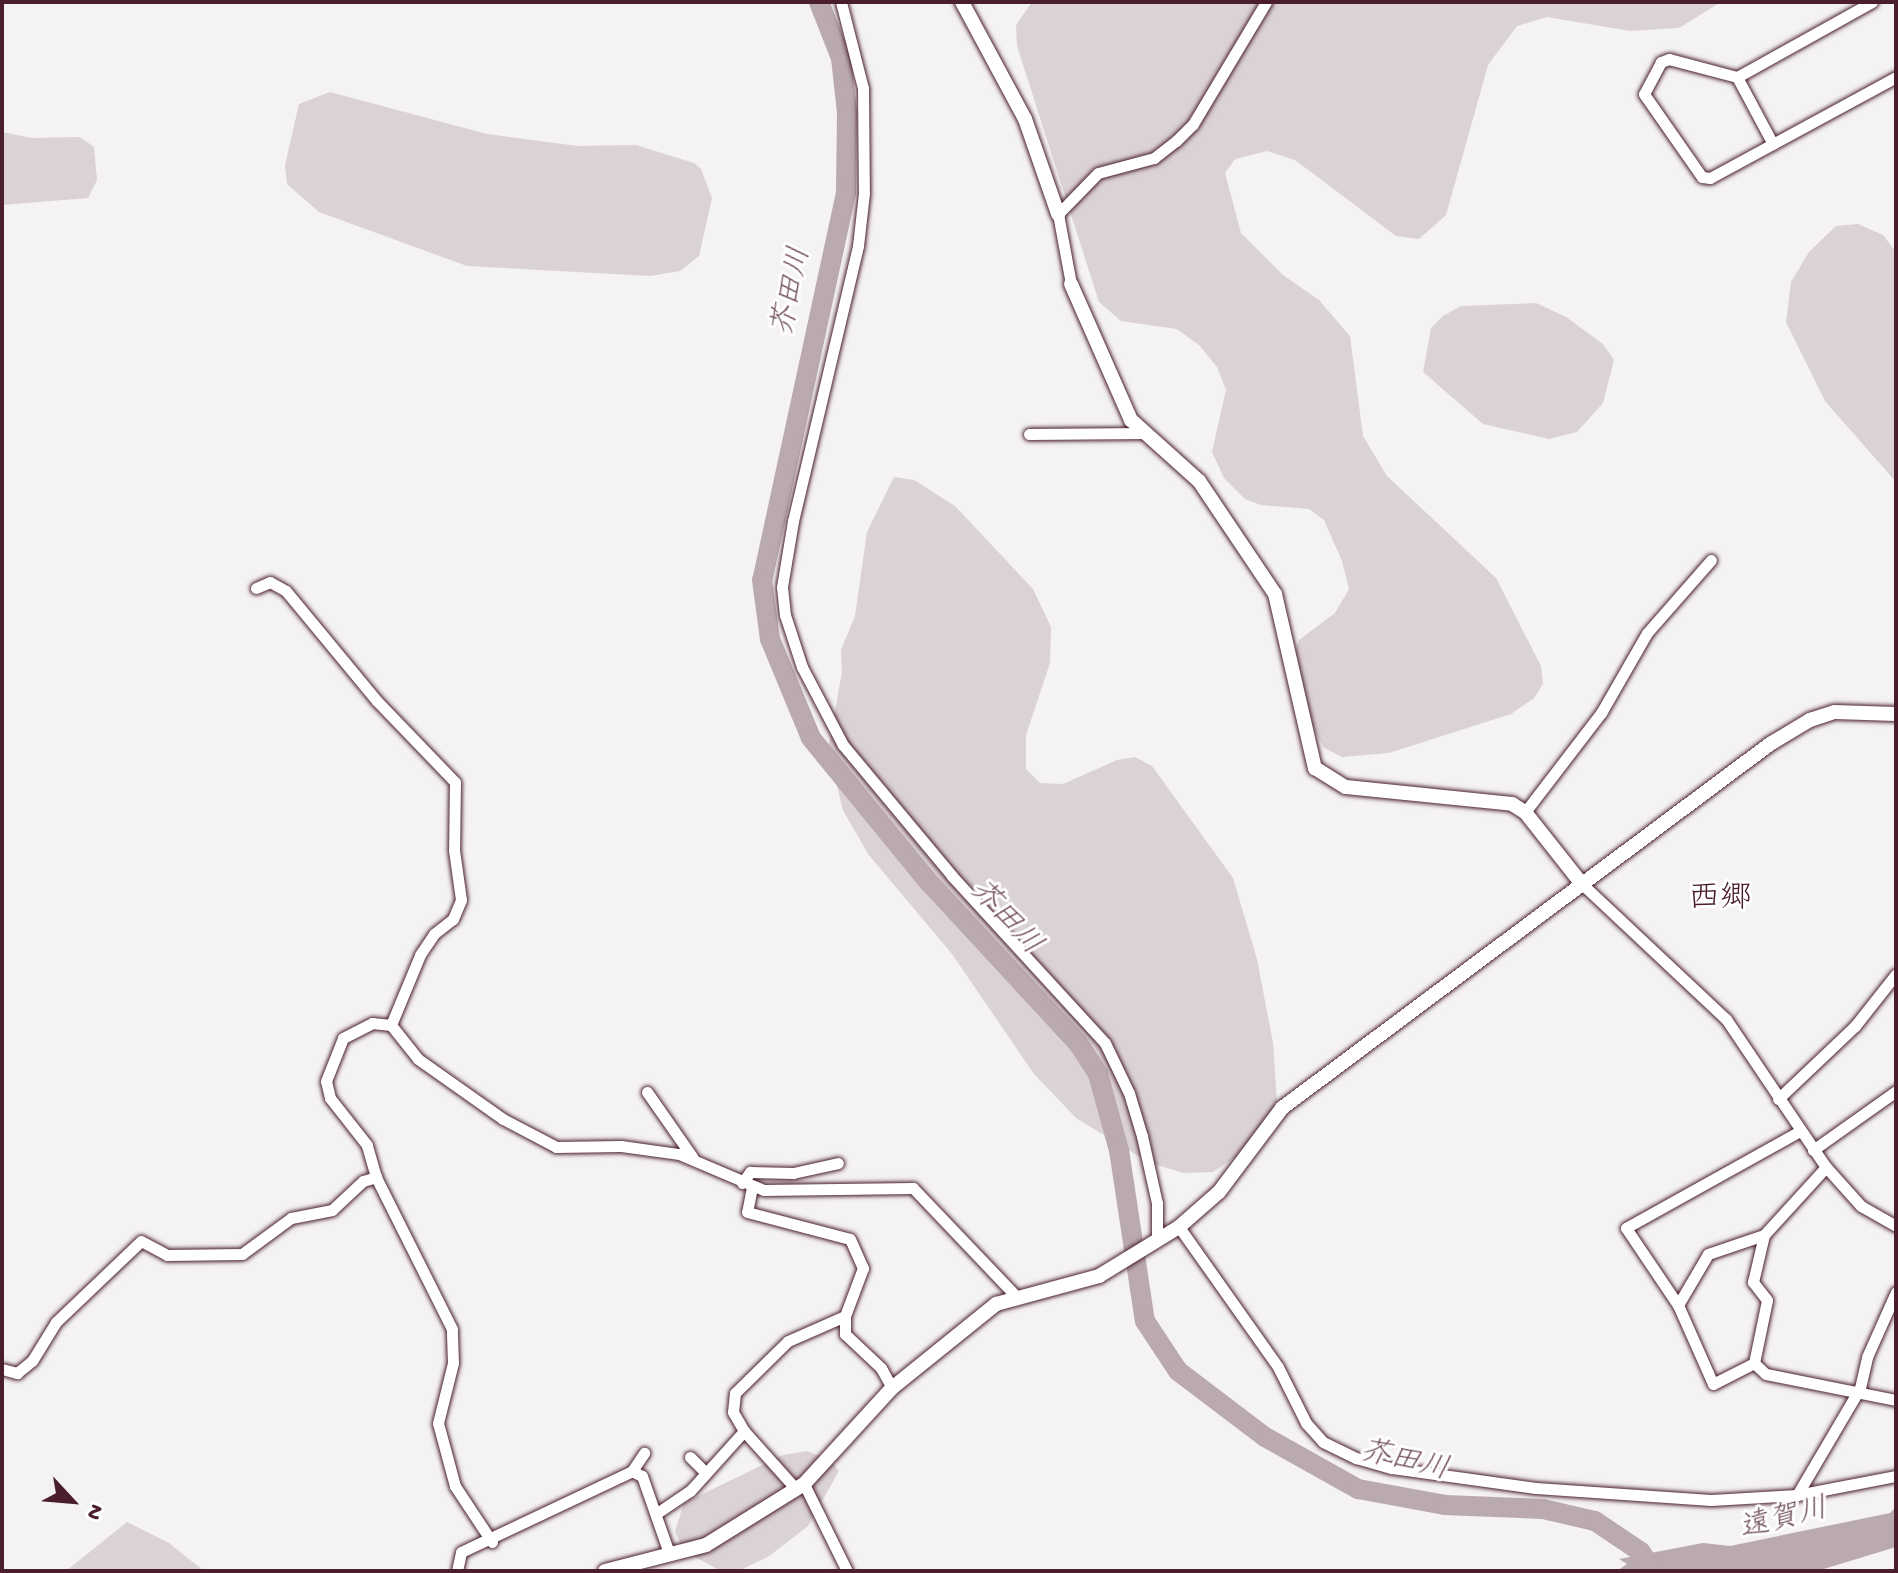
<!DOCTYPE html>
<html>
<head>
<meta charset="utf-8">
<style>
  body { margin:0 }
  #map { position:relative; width:1898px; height:1573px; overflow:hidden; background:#f4f2f2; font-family:"Gochi Hand","Klee One",sans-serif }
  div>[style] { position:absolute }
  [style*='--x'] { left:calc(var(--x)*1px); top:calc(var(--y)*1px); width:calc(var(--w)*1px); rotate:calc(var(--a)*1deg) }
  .green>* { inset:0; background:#dbd2d5 }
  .water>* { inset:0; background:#baa9ae }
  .river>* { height:20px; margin:-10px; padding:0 10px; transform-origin:10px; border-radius:10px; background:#baa9ae }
  .roads { filter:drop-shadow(0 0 2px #4a1f2b) drop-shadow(0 0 2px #4a1f2b) }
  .minor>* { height:11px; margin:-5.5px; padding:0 5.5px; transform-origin:5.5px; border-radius:5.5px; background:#fff }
  .tertiary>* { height:14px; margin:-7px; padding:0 7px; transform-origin:7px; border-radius:7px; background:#fff }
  span { translate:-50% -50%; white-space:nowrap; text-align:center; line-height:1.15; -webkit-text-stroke:6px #fff; paint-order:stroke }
  .water-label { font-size:30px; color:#714f59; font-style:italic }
  .quarter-label { font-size:32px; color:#4a1f2b }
  .frame { position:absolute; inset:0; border:4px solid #4a1f2b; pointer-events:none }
  .north { position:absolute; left:32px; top:1461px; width:80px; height:80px; -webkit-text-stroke:6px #fff; paint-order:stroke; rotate:116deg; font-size:22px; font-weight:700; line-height:32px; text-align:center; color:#4a1f2b }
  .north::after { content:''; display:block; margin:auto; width:28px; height:36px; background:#4a1f2b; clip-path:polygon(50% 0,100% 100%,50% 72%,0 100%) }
</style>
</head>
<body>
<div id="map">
  <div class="green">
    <i style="clip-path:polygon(1032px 2px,1721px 2px,1679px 28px,1630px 31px,1547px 17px,1517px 26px,1488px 65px,1446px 215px,1419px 239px,1396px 236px,1295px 160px,1267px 151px,1235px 159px,1225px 173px,1241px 233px,1283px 275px,1319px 300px,1350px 336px,1363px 436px,1387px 476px,1496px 578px,1541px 666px,1543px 684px,1534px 698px,1511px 714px,1389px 753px,1342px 757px,1324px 748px,1304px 711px,1293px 658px,1299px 640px,1335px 613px,1349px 589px,1342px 561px,1324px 520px,1309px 509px,1261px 505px,1245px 499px,1224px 478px,1212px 452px,1226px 390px,1217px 367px,1200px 346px,1177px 329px,1121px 321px,1099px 302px,1017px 46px,1016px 25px)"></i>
    <i style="clip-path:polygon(330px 92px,487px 134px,578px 146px,636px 145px,694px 163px,701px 169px,712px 198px,699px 256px,680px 271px,650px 276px,467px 266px,319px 212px,287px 184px,285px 165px,299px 104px)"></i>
    <i style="clip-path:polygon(2px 132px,32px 138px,80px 137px,94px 147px,97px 180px,88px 198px,2px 205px)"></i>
    <i style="clip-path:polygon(1858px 224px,1883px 235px,1896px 252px,1896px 482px,1825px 401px,1786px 322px,1791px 282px,1809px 252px,1836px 226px)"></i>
    <i style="clip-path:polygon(1536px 303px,1566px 317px,1603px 344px,1614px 360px,1603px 403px,1577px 432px,1549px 439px,1483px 424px,1423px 372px,1431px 328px,1443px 316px,1461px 306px)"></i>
    <i style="clip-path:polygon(894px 477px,914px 480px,955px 506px,1033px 589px,1051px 627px,1050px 663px,1026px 735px,1026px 769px,1040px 783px,1063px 784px,1117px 760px,1135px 757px,1152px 766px,1233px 878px,1257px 959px,1273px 1043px,1278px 1117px,1260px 1141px,1213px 1172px,1184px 1173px,1150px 1163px,1076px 1118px,1034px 1074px,952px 954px,868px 854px,843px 810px,828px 750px,842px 672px,841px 650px,855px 616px,867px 532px)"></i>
    <i style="clip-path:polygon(807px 1451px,830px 1460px,839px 1471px,808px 1526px,768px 1557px,738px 1571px,721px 1571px,684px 1551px,675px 1531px,684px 1503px,783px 1455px)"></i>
    <i style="clip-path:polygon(127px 1522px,169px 1543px,204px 1571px,66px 1571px)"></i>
  </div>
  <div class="water">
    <i style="clip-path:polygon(1896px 1507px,1896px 1547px,1817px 1571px,1617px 1571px,1627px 1564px,1619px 1559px,1703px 1543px,1730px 1546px,1890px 1513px)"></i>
  </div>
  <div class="river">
    <i style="--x:819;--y:2;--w:60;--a:68.6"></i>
    <i style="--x:841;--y:58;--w:54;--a:83.7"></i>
    <i style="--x:847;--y:112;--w:81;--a:90.7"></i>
    <i style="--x:846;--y:193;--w:396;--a:102.2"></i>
    <i style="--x:762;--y:580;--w:60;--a:82.3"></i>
    <i style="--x:770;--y:639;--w:107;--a:67.5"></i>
    <i style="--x:811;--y:738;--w:182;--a:50.8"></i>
    <i style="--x:926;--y:879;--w:224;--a:47.2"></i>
    <i style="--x:1078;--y:1043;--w:37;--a:57"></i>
    <i style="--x:1098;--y:1074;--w:79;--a:74.6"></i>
    <i style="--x:1119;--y:1150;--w:173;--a:81.4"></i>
    <i style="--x:1145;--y:1321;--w:60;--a:56.6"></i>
    <i style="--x:1178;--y:1371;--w:109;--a:37.2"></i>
    <i style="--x:1265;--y:1437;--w:107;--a:29.2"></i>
    <i style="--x:1358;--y:1489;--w:88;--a:10.4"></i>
    <i style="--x:1445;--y:1505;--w:98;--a:2.3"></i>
    <i style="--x:1543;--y:1509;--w:53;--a:13"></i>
    <i style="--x:1595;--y:1521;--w:55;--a:34"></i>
    <i style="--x:1641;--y:1552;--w:22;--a:58"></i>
  </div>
  <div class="roads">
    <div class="minor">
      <i style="--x:841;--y:2;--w:89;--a:75.7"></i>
      <i style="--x:863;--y:88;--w:105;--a:89.5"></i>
      <i style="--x:864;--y:193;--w:53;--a:96.5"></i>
      <i style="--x:858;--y:246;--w:283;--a:103.3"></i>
      <i style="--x:793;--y:521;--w:67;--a:99.5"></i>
      <i style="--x:782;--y:587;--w:28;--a:84"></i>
      <i style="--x:785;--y:615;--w:55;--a:71.9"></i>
      <i style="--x:802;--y:667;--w:88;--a:62.3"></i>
      <i style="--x:843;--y:745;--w:170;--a:50.2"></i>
      <i style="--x:952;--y:876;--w:226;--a:47.5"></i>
      <i style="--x:1105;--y:1043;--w:55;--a:64.4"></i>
      <i style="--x:1129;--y:1093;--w:45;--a:73.2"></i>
      <i style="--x:1142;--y:1136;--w:69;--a:77.4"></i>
      <i style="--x:1157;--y:1203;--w:37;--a:90"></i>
      <i style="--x:1872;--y:2;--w:154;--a:150.9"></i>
      <i style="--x:1737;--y:77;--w:70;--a:-165.2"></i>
      <i style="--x:1669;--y:59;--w:9;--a:159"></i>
      <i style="--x:1661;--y:62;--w:36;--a:118"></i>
      <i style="--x:1644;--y:94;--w:101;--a:55.1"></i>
      <i style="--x:1702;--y:177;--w:8;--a:7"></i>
      <i style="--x:1710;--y:178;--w:212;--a:-28.5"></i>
      <i style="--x:1737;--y:77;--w:76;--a:61.8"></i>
      <i style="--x:1071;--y:284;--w:71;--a:-100.5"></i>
      <i style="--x:1058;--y:214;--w:57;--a:-45.7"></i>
      <i style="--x:1098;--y:173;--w:58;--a:-15"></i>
      <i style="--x:1154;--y:158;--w:28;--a:-38"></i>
      <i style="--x:1176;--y:141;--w:24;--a:-45"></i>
      <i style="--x:1193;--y:124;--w:142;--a:-59.1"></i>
      <i style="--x:1029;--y:434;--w:117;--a:-0.5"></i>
      <i style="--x:256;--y:588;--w:15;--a:-23"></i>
      <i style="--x:270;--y:582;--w:18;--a:29"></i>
      <i style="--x:286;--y:591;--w:143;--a:50.4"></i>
      <i style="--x:377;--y:701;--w:112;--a:46.1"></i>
      <i style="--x:455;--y:782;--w:68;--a:90.8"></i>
      <i style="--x:454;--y:850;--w:50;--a:82"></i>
      <i style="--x:461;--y:900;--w:21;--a:113"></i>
      <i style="--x:453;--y:919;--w:24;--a:142"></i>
      <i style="--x:434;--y:934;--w:25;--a:124"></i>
      <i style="--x:420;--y:955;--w:76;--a:112.5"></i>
      <i style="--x:1525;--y:812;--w:125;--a:-52.5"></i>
      <i style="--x:1601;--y:713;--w:92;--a:-60.1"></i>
      <i style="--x:1647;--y:633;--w:97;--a:-48.8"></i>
      <i style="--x:1581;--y:883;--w:199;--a:43.2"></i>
      <i style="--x:1726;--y:1019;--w:179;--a:56"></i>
      <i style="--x:1826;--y:1167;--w:52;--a:48.1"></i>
      <i style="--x:1861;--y:1206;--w:40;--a:29.7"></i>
      <i style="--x:647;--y:1092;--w:80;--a:55.1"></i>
      <i style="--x:1778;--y:1099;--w:106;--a:-43.5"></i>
      <i style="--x:1855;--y:1026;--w:66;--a:-51.7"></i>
      <i style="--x:1800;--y:1131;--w:199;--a:150.9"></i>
      <i style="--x:1626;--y:1228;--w:93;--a:56"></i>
      <i style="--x:1678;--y:1305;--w:86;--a:66.1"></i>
      <i style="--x:1713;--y:1384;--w:46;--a:-27.1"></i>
      <i style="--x:1754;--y:1363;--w:16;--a:43"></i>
      <i style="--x:1766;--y:1374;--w:133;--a:11.3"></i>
      <i style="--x:1813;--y:1150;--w:102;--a:-35.4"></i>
      <i style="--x:742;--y:1183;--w:14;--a:-54"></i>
      <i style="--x:750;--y:1172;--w:43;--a:1.3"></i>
      <i style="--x:793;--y:1173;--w:46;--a:-12.5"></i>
      <i style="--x:752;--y:1187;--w:25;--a:101"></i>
      <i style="--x:747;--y:1212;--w:106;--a:14.7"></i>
      <i style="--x:850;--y:1239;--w:32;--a:66"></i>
      <i style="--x:863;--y:1268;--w:51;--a:110.6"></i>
      <i style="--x:845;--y:1316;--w:18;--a:90"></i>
      <i style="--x:845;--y:1334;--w:50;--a:43.4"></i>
      <i style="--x:881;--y:1368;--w:23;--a:61"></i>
      <i style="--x:1179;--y:1227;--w:171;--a:54.7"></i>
      <i style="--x:1278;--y:1367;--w:63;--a:63.4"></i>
      <i style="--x:1306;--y:1423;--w:25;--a:48"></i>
      <i style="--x:1323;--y:1442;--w:37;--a:26"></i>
      <i style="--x:1356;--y:1458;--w:37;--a:16"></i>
      <i style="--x:1392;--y:1468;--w:145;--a:7.9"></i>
      <i style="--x:1536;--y:1488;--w:175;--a:3.9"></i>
      <i style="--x:1711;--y:1500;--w:86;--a:-3.3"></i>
      <i style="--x:1797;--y:1495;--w:101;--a:-10.9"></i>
      <i style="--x:1678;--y:1305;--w:59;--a:-59.5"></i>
      <i style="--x:1708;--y:1254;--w:59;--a:-18.7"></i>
      <i style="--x:1754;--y:1363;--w:64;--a:-78.3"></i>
      <i style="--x:1767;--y:1300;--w:23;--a:-128"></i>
      <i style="--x:1753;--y:1282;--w:48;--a:-76.8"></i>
      <i style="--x:1764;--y:1235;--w:92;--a:-47.6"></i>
      <i style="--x:2;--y:1369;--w:16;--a:15"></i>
      <i style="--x:17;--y:1373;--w:19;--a:-39"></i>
      <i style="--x:32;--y:1361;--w:46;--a:-58.4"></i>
      <i style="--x:56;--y:1322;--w:117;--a:-43.6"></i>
      <i style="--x:141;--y:1241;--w:30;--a:28"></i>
      <i style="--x:167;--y:1255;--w:75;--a:-0.8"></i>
      <i style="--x:242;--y:1254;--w:61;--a:-36.3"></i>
      <i style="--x:291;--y:1218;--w:42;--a:-11"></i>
      <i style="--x:332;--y:1210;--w:42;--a:-43.1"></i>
      <i style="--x:363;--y:1181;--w:14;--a:-17"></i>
      <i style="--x:744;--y:1431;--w:78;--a:48.1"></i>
      <i style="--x:690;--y:1457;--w:21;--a:45"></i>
      <i style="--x:632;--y:1471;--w:22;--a:-56"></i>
      <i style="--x:804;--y:1484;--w:97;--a:63.7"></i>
      <i style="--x:1797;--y:1495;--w:124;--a:-59.5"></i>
      <i style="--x:1860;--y:1388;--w:32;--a:-77"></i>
      <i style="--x:1867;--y:1357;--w:71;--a:-66"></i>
      <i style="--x:657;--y:1513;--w:40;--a:-34"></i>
      <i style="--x:690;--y:1491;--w:81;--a:-48"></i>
      <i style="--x:744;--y:1431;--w:22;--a:-120"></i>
      <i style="--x:733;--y:1412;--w:19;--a:-84"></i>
      <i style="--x:735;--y:1393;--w:74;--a:-44.5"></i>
      <i style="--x:788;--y:1341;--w:62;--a:-23.7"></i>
      <i style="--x:492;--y:1542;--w:67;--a:-123.5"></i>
      <i style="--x:455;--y:1486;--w:65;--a:-105.1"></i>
      <i style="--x:438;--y:1423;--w:62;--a:-76"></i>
      <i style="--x:453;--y:1363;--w:34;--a:-92"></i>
      <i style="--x:452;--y:1329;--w:170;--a:-116.6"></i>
      <i style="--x:376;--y:1177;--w:33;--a:-106"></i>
      <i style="--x:367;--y:1145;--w:60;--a:-128.2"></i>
      <i style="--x:330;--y:1098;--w:17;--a:-103"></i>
      <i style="--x:326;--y:1081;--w:46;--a:-68.4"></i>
      <i style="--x:343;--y:1038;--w:33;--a:-27"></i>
      <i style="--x:372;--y:1023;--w:19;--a:6"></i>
      <i style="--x:391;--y:1025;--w:43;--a:51.5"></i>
      <i style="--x:418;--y:1059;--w:104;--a:35.2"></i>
      <i style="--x:503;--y:1119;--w:60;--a:27.8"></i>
      <i style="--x:556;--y:1147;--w:65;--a:-0.9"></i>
      <i style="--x:621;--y:1146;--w:59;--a:7.9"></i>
      <i style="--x:679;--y:1154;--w:92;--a:23"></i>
      <i style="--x:764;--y:1190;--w:149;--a:-0.8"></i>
      <i style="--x:913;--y:1188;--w:149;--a:46.4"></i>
      <i style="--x:457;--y:1571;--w:19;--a:-78"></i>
      <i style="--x:461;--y:1552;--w:189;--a:-25.3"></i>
      <i style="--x:632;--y:1471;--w:11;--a:27"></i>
      <i style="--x:642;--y:1476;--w:82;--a:70.7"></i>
    </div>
    <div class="tertiary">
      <i style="--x:962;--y:2;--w:133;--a:61.7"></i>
      <i style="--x:1025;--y:119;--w:101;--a:70.8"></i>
      <i style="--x:1071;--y:284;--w:149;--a:66.2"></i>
      <i style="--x:1131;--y:420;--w:91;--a:41.9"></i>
      <i style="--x:1199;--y:481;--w:136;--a:56.1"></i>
      <i style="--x:1275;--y:594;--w:179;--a:77.1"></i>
      <i style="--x:1315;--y:768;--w:36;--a:32"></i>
      <i style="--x:1346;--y:787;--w:167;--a:5.8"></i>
      <i style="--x:1512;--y:804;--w:15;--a:32"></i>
      <i style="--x:1525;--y:812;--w:90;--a:51.7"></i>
      <i style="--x:605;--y:1571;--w:104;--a:-14.4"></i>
      <i style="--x:706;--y:1545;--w:115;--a:-31.9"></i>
      <i style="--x:804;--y:1484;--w:130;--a:-47.5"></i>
      <i style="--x:892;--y:1388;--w:134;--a:-38.9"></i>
      <i style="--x:996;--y:1304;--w:107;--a:-15.2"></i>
      <i style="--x:1099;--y:1276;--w:94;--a:-31.5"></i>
      <i style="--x:1179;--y:1227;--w:53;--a:-41.2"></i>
      <i style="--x:1219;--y:1192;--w:105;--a:-53.1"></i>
      <i style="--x:1282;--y:1108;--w:609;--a:-36.72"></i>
      <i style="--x:1770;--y:744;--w:47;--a:-31"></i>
      <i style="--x:1810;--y:720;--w:26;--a:-18"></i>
      <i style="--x:1835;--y:712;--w:61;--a:1.9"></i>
    </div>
  </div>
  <div class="water-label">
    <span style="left:794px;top:292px;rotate:-78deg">芥田川</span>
    <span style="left:1004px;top:919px;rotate:47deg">芥田川</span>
    <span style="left:1404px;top:1463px;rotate:13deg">芥田川</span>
    <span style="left:1784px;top:1521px;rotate:-14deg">遠賀川</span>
  </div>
  <div class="quarter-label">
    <span style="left:1720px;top:900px">西郷</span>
  </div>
  <div class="frame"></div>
  <div class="north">N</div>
</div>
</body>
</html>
